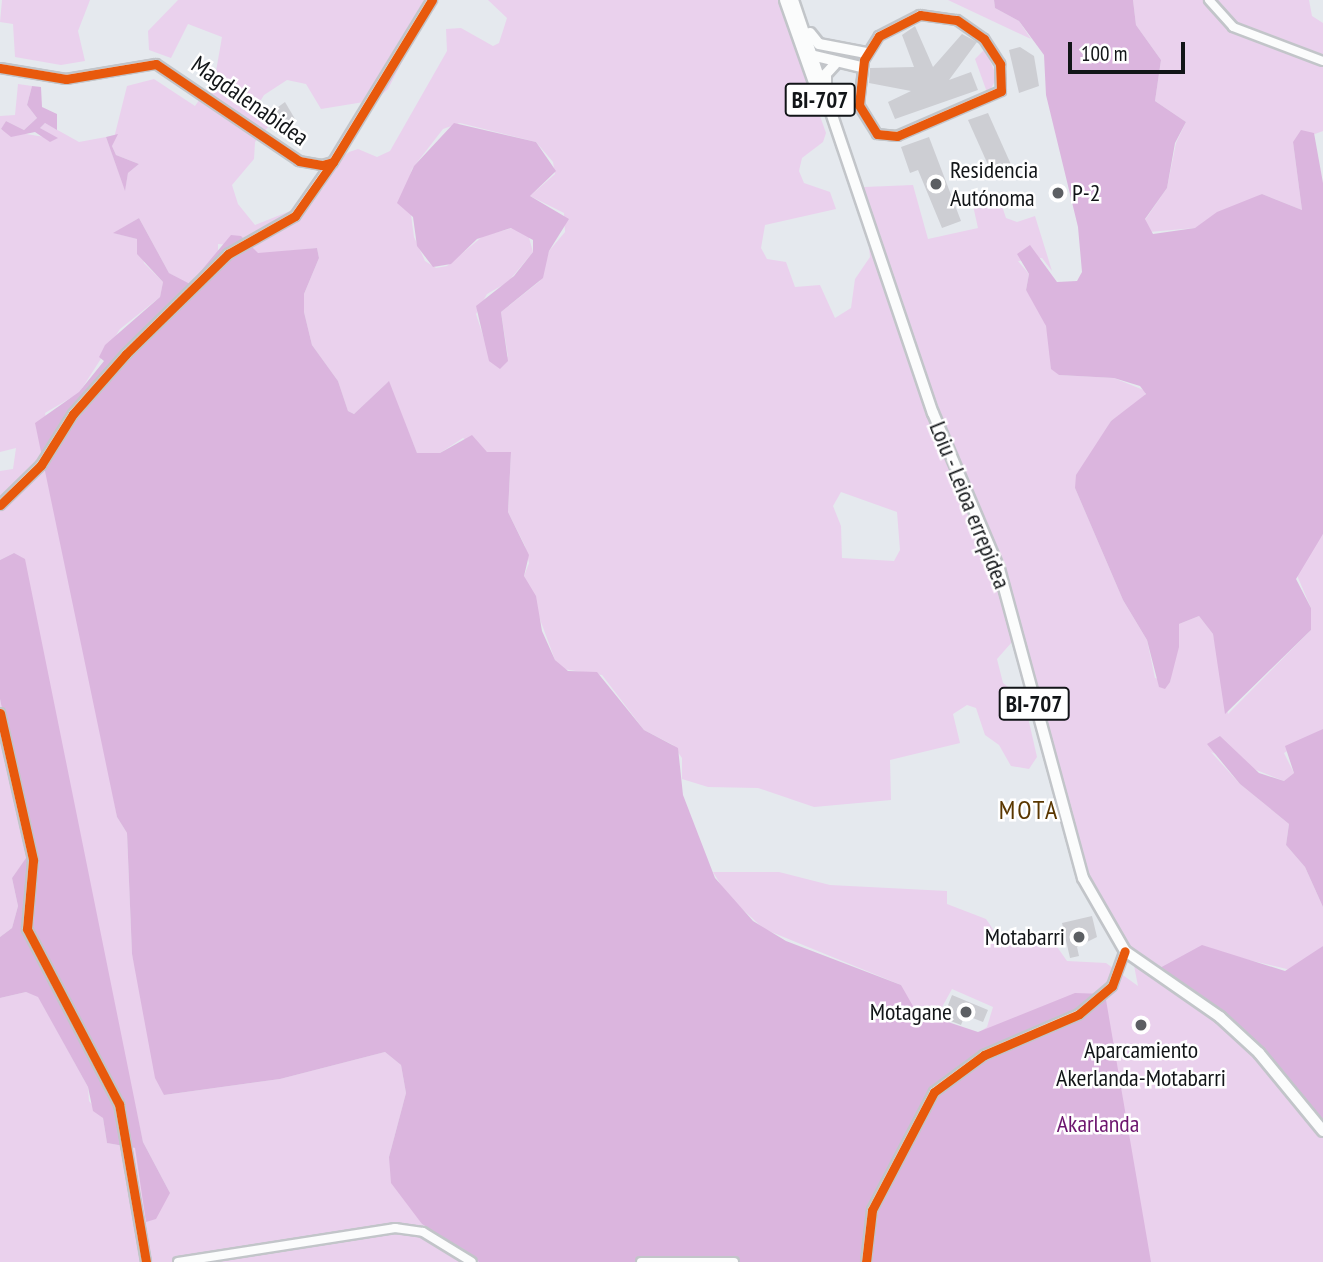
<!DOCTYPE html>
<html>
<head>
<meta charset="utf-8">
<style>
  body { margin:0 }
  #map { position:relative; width:1323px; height:1262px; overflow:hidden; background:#e5e9ee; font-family:"PT Sans Narrow",sans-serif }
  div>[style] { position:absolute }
  .green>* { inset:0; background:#ead1ed }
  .forest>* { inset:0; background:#dbb5de }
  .building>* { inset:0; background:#cdced3 }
  .roads { filter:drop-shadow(2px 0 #c2c5c9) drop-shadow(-2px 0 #c2c5c9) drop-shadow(0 2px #c2c5c9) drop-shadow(0 -2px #c2c5c9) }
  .minor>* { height:8px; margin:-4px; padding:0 4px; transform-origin:4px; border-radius:4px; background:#fbfcfc }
  .major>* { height:10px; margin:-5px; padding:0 5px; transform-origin:5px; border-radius:5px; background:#fbfcfc }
  .cycleway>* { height:9px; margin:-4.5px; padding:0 4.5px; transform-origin:4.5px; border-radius:4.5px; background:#e8590c }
  .dots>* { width:19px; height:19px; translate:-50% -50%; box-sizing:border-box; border:4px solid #fff; border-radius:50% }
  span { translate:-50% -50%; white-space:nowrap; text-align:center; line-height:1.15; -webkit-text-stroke:5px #fff; paint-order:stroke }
  .shield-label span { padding:2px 5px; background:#fff; border:2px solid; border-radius:5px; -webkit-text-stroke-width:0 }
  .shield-label { font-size:23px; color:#121518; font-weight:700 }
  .street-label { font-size:24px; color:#121518 }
  .poi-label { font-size:24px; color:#121518 }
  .left { translate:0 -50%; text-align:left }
  .right { translate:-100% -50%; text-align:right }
  .park-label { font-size:24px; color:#6c156e }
  .neighbourhood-label { font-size:26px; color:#5a3700; letter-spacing:2px }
  .scale { position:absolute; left:1068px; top:42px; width:117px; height:32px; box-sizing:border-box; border:4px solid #121518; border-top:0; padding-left:9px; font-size:21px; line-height:24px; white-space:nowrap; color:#121518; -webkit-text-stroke:5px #fff; paint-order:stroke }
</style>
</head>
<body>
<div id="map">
  <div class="green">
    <div style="clip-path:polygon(2px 0,90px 0,78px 31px,85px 61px,61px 65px,15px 57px,13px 24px,0 22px)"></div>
    <div style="clip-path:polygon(evenodd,178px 0,434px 0,388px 89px,376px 100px,321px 109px,306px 84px,287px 80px,264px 95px,255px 110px,269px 126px,255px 142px,254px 159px,232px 185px,238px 204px,255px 225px,310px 203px,324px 187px,333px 163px,349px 152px,358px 149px,377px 157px,390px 151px,447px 51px,446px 29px,461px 28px,493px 46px,499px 43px,507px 18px,488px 0,779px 0,826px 133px,823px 142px,802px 158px,799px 171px,804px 183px,830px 192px,836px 209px,765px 225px,761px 248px,767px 259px,786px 262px,795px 287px,820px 285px,835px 318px,851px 308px,855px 279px,870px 257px,864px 187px,913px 185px,928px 239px,978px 228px,972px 201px,981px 198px,999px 197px,1006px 218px,1017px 222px,1035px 216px,1052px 271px,1042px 258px,1018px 261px,1029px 274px,1026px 290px,1041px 308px,1059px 375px,1114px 378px,1146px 391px,1143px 401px,1111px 421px,1075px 488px,1123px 600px,1147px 640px,1155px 678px,1170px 682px,1179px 624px,1199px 616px,1213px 634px,1228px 714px,1311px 630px,1311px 608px,1296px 573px,1323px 534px,1323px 729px,1284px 753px,1294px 773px,1284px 781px,1211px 752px,1240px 784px,1289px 824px,1286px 845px,1305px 867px,1323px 907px,1323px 946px,1291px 970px,1236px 957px,1159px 969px,1253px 1053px,1323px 1129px,1323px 1262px,810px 1262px,835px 1129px,987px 1027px,993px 1007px,952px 989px,936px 1018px,918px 1020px,901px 985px,764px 929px,727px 895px,713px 872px,779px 872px,830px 885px,947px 891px,947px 904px,986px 919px,997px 935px,1048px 934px,1067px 961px,1106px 963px,1138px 986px,1131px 950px,1092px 883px,1024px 647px,1012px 642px,997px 659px,1003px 683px,1022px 698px,1027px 713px,1037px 757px,1029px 769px,1011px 766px,999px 745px,985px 735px,976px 708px,967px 705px,953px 714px,960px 743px,890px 760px,891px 800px,814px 807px,758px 788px,708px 787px,682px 779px,682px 758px,673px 745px,644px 730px,602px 675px,563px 669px,555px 660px,524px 576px,529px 563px,525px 546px,508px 512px,511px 452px,487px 452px,463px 438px,440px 453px,417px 453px,388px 382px,354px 414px,348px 411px,338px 381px,312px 345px,304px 312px,304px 294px,319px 258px,317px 248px,258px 254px,247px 246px,218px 244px,218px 254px,190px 285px,169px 273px,139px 218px,114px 233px,137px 239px,144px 263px,163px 282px,160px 297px,120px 329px,79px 393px,45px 413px,117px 817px,127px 833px,132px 954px,164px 1095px,280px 1079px,385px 1052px,401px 1065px,406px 1093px,389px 1157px,422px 1224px,479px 1262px,0 1262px,0 998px,26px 992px,38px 996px,88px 1087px,89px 1101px,103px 1118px,107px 1143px,135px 1148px,170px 1193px,143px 1142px,14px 553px,0 560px,0 471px,13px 469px,16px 448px,0 452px,0 116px,15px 115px,18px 84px,32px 86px,27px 105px,37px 118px,24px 130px,6px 121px,1px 130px,57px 139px,40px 128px,45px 123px,79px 142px,106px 137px,125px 190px,128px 173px,139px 164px,116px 155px,112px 146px,127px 86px,154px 79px,195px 106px,215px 77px,222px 37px,188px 24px,171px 58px,149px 50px,148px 31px,178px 0,460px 123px,536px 142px,553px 162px,555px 174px,530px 196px,564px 213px,565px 232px,549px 251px,540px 281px,501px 312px,508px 357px,486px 345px,476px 314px,487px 294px,508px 282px,533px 252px,528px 234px,516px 227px,483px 236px,447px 266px,436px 268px,425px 261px,414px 237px,407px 185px,412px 169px,443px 129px,460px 123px,178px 0,841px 492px,897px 512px,900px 550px,894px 561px,842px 558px,841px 526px,833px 506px,841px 492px)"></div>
    <div style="clip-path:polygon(948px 0,994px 0,995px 8px,1019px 21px,1031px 39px)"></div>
    <div style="clip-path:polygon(1133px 0,1309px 0,1312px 16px,1323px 23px,1323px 131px,1293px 142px,1302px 210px,1262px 194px,1195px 228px,1149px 232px,1145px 220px,1167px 188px,1176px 143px,1186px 122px,1155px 101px,1161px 60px,1136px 25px)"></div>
    <div style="clip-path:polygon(985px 49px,997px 77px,988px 95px,975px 59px)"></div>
    <div style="clip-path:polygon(0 699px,31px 852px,12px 878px,18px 906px,12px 928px,0 937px)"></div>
  </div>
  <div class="forest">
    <div style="clip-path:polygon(994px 0,1133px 0,1136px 25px,1161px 60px,1155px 101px,1186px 122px,1175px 143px,1167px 188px,1145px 219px,1153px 234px,1195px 228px,1217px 212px,1262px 194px,1302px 210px,1293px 142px,1301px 130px,1314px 133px,1323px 183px,1323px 534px,1296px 579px,1311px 608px,1311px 630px,1225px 714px,1213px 634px,1199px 616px,1179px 624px,1179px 647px,1170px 682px,1165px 689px,1159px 687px,1147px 640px,1123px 600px,1075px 488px,1076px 475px,1111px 421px,1146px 394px,1140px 386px,1114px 378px,1059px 375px,1051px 369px,1046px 326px,1026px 290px,1029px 274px,1017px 254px,1030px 245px,1057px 282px,1077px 281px,1082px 272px,1078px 227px,1046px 95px,1044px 55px,1019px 21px,995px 8px)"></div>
    <div style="clip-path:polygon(32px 86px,41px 87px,42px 107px,57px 114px,57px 130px,45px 123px,40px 128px,58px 138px,50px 142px,35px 132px,11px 137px,1px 129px,6px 121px,24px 130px,37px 118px,27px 105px)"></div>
    <div style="clip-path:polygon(454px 123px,536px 142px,556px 171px,530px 196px,569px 219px,549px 251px,543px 278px,501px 312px,508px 361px,500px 369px,489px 361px,476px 306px,514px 276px,533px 252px,533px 240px,511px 228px,477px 239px,451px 264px,433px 267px,417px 246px,413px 217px,397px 203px,414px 166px)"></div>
    <div style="clip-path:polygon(118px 134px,112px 146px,116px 155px,139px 164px,128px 173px,125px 191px,106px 137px)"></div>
    <div style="clip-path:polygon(139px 218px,169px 273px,190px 284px,231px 235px,241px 236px,258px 253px,317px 248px,319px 258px,304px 294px,304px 312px,312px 345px,338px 381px,348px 411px,354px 414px,389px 381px,417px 453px,440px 453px,472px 435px,487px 452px,511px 452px,508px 512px,529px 555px,524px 576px,536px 596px,542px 631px,555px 660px,568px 671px,597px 672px,644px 730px,678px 748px,683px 795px,715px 878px,753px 921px,786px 941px,901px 985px,922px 1022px,936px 1018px,978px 1032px,1075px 993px,1105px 994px,1151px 1262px,479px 1262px,422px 1224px,391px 1183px,389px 1157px,406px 1093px,401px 1065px,385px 1052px,280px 1079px,164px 1095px,155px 1078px,132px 954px,127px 833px,117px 817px,35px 423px,79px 392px,104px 361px,99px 357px,105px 345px,160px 297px,163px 282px,137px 254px,137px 239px,113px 233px)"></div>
    <div style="clip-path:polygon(14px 553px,25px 559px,143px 1142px,170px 1193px,156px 1219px,146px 1222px,135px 1148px,107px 1143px,103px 1118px,93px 1111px,88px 1087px,38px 997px,26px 992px,0 998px,0 937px,12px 928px,18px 906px,12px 878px,31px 851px,0 699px,0 560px)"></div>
    <div style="clip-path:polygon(1323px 729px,1323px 907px,1305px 867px,1286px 845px,1289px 824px,1240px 784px,1207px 744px,1220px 736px,1259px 773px,1284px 781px,1294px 773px,1285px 746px)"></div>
    <div style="clip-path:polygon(1202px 945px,1285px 971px,1323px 946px,1323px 1129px,1253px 1053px,1158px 969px)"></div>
  </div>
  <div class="building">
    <div style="clip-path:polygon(915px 26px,933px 67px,962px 34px,977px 42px,949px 80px,971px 72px,978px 90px,895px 119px,888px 102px,911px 91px,869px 83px,870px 68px,914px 67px,902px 35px)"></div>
    <div style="clip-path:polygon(1020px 47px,1034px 56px,1039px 86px,1019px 93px,1009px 50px)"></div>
    <div style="clip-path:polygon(285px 102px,295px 119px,284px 126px,274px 110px)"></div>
    <div style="clip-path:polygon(988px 113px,1013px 169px,993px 176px,968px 120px)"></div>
    <div style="clip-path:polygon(929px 137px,961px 221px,942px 228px,918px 170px,910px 173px,901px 147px)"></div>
    <div style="clip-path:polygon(1092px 916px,1097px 937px,1077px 947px,1079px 956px,1070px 958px,1062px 923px)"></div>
    <div style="clip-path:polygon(952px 995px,988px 1010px,983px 1022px,965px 1015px,961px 1025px,943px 1018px)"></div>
  </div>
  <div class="roads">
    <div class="minor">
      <div style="left:1209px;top:0;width:36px;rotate:48deg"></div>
      <div style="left:1233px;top:27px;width:96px;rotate:20.7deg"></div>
      <div style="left:920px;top:15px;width:37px;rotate:8deg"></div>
      <div style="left:957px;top:20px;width:33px;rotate:35deg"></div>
      <div style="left:984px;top:39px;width:30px;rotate:57deg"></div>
      <div style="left:1000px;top:64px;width:27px;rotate:88deg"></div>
      <div style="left:1001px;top:91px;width:113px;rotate:156.6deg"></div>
      <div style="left:897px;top:136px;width:20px;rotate:-174deg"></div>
      <div style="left:877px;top:134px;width:34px;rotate:-122deg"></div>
      <div style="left:859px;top:105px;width:45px;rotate:-83.7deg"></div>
      <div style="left:864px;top:60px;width:28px;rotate:-58deg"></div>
      <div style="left:879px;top:36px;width:46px;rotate:-27.1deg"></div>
      <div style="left:0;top:68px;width:67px;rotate:9.5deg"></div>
      <div style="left:66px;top:79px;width:91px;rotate:-9.5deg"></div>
      <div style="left:156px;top:64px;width:173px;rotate:34.1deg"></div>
      <div style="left:299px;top:161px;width:23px;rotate:10deg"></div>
      <div style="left:322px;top:165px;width:11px;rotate:-15deg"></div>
      <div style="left:333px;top:162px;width:190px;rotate:-58.6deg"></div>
      <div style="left:0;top:505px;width:57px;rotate:-44.3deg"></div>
      <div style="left:41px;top:465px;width:60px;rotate:-57.9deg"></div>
      <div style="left:73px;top:414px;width:80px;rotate:-48.5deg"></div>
      <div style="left:126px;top:354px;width:143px;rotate:-44.4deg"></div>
      <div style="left:228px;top:254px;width:77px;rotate:-29.6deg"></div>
      <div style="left:295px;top:216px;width:65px;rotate:-55.1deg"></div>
      <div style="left:0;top:713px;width:151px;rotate:77.3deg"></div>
      <div style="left:33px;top:860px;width:69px;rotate:95deg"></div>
      <div style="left:27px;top:929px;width:198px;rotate:62.3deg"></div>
      <div style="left:119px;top:1104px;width:160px;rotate:80.3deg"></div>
      <div style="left:178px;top:1262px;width:220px;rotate:-8.9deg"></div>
      <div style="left:395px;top:1228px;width:28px;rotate:8deg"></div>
      <div style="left:423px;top:1232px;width:57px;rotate:31.5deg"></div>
      <div style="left:641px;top:1262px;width:93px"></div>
      <div style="left:866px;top:1262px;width:52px;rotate:-83.4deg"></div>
      <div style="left:872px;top:1210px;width:133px;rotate:-62.3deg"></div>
      <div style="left:934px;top:1092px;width:62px;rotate:-36.5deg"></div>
      <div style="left:984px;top:1055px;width:103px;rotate:-23.3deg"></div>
      <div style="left:1079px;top:1014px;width:43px;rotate:-40.3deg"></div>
      <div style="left:1112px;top:986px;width:37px;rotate:-70deg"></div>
    </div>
    <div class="major">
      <div style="left:785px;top:0;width:96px;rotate:70.6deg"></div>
      <div style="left:793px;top:0;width:436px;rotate:71.3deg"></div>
      <div style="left:933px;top:413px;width:169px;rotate:67.1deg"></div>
      <div style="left:999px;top:569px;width:320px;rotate:74.8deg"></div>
      <div style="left:1083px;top:878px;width:84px;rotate:60.1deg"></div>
      <div style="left:1125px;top:951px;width:116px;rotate:34.8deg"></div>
      <div style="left:1220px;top:1017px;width:53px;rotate:42.7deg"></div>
      <div style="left:1259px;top:1053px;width:101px;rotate:50.6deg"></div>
      <div style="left:810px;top:33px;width:14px;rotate:51deg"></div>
      <div style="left:819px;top:44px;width:48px;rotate:10.8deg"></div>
      <div style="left:811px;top:55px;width:51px;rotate:13.5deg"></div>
      <div style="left:826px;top:86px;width:12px;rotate:-90deg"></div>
      <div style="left:826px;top:74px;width:13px;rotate:-48deg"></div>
    </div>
  </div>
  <div class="cycleway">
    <div style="left:920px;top:15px;width:37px;rotate:8deg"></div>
    <div style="left:957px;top:20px;width:33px;rotate:35deg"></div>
    <div style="left:984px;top:39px;width:30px;rotate:57deg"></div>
    <div style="left:1000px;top:64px;width:27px;rotate:88deg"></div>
    <div style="left:1001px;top:91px;width:113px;rotate:156.6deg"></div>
    <div style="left:897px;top:136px;width:20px;rotate:-174deg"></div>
    <div style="left:877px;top:134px;width:34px;rotate:-122deg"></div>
    <div style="left:859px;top:105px;width:45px;rotate:-83.7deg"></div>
    <div style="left:864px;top:60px;width:28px;rotate:-58deg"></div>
    <div style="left:879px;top:36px;width:46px;rotate:-27.1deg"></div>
    <div style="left:0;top:68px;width:67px;rotate:9.5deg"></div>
    <div style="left:66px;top:79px;width:91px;rotate:-9.5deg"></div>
    <div style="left:156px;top:64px;width:173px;rotate:34.1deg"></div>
    <div style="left:299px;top:161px;width:23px;rotate:10deg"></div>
    <div style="left:322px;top:165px;width:11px;rotate:-15deg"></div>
    <div style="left:333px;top:162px;width:190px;rotate:-58.6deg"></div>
    <div style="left:0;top:505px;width:57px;rotate:-44.3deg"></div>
    <div style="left:41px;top:465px;width:60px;rotate:-57.9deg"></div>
    <div style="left:73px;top:414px;width:80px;rotate:-48.5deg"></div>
    <div style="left:126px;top:354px;width:143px;rotate:-44.4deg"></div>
    <div style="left:228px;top:254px;width:77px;rotate:-29.6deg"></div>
    <div style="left:295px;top:216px;width:66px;rotate:-54.9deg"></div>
    <div style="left:0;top:713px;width:151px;rotate:77.3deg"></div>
    <div style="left:33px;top:860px;width:69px;rotate:95deg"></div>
    <div style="left:27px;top:929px;width:198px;rotate:62.3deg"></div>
    <div style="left:119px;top:1104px;width:160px;rotate:80.3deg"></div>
    <div style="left:866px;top:1262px;width:52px;rotate:-83.4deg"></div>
    <div style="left:872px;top:1210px;width:133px;rotate:-62.3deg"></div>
    <div style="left:934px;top:1092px;width:62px;rotate:-36.5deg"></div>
    <div style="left:984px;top:1055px;width:103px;rotate:-23.3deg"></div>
    <div style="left:1079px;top:1014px;width:43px;rotate:-40.3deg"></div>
    <div style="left:1112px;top:986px;width:37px;rotate:-70deg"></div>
  </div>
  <div class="dots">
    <div style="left:936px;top:184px;background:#5c5f63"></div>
    <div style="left:1058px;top:193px;background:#5c5f63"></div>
    <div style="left:1079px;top:937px;background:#5c5f63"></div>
    <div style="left:966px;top:1012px;background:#5c5f63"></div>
    <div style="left:1141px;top:1025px;background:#5c5f63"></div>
  </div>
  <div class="shield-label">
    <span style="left:820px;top:100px">BI-707</span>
    <span style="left:1034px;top:704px">BI-707</span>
  </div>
  <div class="street-label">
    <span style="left:250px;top:101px;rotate:35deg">Magdalenabidea</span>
    <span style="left:970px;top:505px;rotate:68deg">Loiu - Leioa errepidea</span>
  </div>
  <div class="poi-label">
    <span class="left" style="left:950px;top:184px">Residencia<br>Autónoma</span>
    <span class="left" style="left:1072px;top:193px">P-2</span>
    <span class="right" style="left:1065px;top:937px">Motabarri</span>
    <span class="right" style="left:952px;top:1012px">Motagane</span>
    <span style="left:1141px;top:1064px">Aparcamiento<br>Akerlanda-Motabarri</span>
  </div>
  <div class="park-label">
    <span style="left:1098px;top:1124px">Akarlanda</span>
  </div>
  <div class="neighbourhood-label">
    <span style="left:1029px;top:810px">MOTA</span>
  </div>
  <div class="scale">100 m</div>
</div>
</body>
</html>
